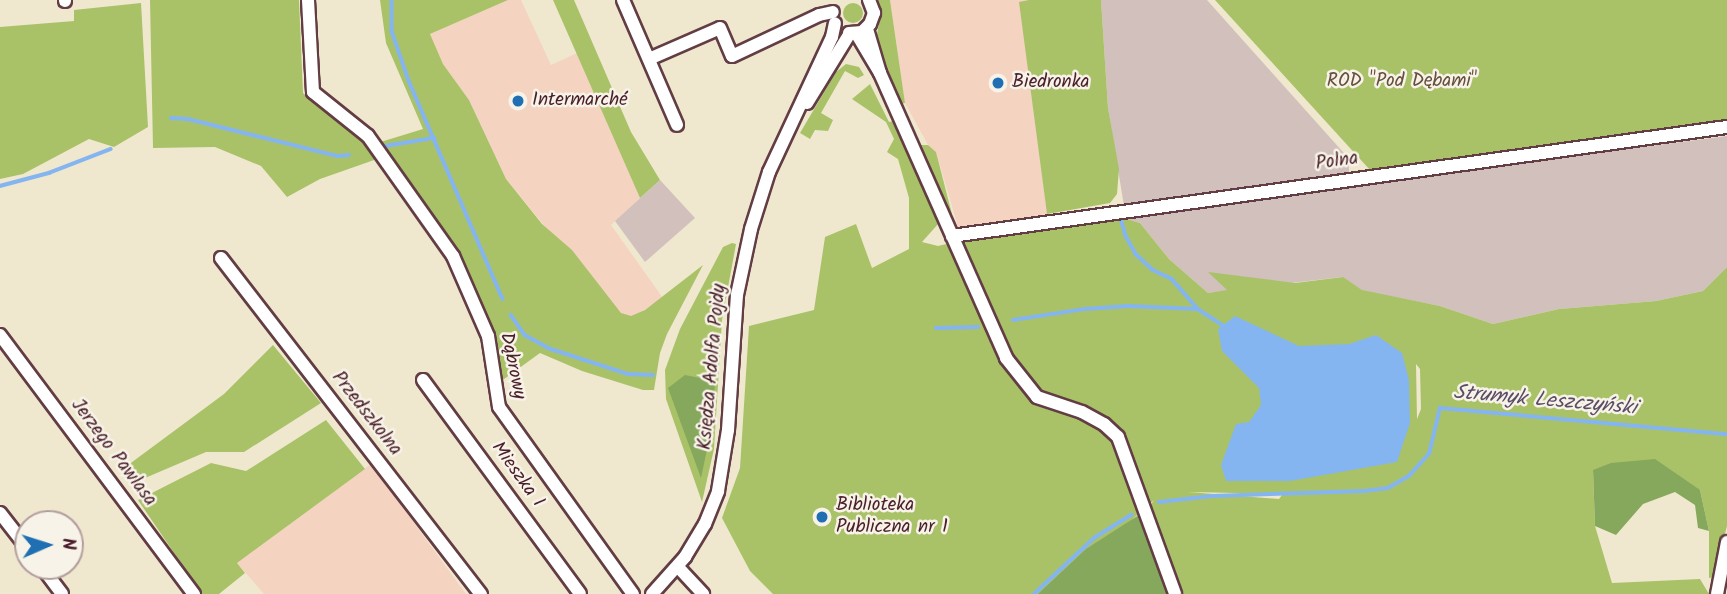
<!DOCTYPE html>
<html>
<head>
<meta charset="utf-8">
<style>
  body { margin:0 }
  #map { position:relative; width:1727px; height:594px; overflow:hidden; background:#efe8cf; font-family:Kalam,sans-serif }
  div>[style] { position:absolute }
  .built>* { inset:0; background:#f5d3c1 }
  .industrial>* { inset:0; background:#d1c0bc }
  .green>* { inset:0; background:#a9c268 }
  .round { border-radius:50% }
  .forest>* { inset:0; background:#86a85c }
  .water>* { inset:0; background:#84b5f0 }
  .stream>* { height:3.5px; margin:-1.75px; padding:0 1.75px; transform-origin:1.75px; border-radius:1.75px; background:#84b5f0 }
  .roads { filter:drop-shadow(2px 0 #633d44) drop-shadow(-2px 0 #633d44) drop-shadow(0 2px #633d44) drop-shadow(0 -2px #633d44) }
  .minor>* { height:12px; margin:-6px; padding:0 6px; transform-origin:6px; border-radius:6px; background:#fff }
  .dots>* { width:19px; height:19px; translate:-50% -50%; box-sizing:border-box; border:4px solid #f7f3e8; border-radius:50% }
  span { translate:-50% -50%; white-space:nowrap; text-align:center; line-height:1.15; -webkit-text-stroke:5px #f7f3e8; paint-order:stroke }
  .park-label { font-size:19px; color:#66503d }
  .poi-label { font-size:19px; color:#4a1f2b }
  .left { translate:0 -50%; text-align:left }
  .street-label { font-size:19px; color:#4a1f2b }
  .water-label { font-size:21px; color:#5b4c66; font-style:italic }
  .north { position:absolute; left:14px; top:510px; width:70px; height:70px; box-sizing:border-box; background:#f7f3e8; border:2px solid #b29e9c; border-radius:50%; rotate:87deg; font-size:19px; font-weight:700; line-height:28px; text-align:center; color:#4a1f2b }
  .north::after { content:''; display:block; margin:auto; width:24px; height:32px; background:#1f6fb2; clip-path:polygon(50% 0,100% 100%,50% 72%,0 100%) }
</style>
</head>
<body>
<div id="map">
  <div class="built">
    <div style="clip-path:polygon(508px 0,521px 0,551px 65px,577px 53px,640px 198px,611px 225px,663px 298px,624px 323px,506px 179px,469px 100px,443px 64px,430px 34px)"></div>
    <div style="clip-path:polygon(890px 0,1030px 0,1020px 3px,1047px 214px,959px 230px,936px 152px,928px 145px,905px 103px)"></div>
    <div style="clip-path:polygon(371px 464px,466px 594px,264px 594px,237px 563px)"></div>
  </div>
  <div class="industrial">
    <div style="clip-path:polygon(1101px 0,1207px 0,1343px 152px,1349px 162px,1349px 173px,1124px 206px,1108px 108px)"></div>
    <div style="clip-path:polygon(1727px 136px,1727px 267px,1703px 291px,1656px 301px,1559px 309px,1493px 324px,1440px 306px,1363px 291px,1342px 277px,1208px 293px,1169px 259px,1140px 223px,1114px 215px)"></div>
    <div style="clip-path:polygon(660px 180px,695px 218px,645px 262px,615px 221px)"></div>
  </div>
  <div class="green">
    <div style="clip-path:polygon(150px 0,299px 0,303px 93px,364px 140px,377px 159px,320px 179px,287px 197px,261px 166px,215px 147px,153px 148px)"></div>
    <div style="clip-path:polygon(380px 0,508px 0,430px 34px,443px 64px,469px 100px,506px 179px,542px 224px,572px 250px,621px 313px,631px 316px,645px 310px,703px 265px,667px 334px,660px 353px,654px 390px,643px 390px,582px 371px,540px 353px,496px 385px,468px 279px,374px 144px,423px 129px,386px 43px)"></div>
    <div style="clip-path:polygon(553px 0,574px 0,631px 132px,660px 180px,640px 198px)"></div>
    <div style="clip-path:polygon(878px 0,890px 0,905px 103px,901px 104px,876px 40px,880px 17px)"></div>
    <div style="clip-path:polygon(1029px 0,1101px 0,1108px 108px,1119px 169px,1117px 194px,1110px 203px,1047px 214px,1019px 2px)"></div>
    <div style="clip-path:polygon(1215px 0,1727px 0,1727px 120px,1370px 170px)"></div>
    <div style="clip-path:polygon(141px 3px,148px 127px,114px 147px,89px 139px,23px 174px,0 179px,0 27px,74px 21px,74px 10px)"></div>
    <div class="round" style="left:843px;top:3px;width:20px;height:20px"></div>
    <div style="clip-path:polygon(846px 64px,859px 67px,864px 75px,858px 78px,845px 71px,821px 113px,833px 120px,828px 131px,815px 130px,810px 139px,800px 133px,836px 72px)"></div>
    <div style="clip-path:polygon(evenodd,870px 84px,889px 122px,893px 121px,939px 223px,922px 242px,938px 246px,997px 232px,1114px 215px,1140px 223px,1169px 259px,1208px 293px,1227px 290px,1208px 272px,1295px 283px,1343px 277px,1362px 290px,1440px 306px,1493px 324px,1559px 309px,1656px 301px,1703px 291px,1727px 267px,1727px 526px,1714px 577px,1709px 578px,1709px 531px,1700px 490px,1593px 471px,1595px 526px,1612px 583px,1700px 579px,1709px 594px,1181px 594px,1149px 507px,1154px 500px,1049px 594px,773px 594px,750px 571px,722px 518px,740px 468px,749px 326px,814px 310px,825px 237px,856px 224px,872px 268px,909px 249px,909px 198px,898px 159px,887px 152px,894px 139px,886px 122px,852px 99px,870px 84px,1416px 364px,1420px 369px,1421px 409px,1417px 419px,1416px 364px,870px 84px,1188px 492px,1281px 494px,1282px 495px,1279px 499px,1188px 492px)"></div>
    <div style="clip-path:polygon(921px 145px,928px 145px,936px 152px,953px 218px,949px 217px,918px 147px)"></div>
    <div style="clip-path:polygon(732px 243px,736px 244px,722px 320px,714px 449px,702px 502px,666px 399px,665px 370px,680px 329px,723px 247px)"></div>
    <div style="clip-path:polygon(273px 345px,321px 403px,244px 452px,206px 452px,145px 478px,120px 471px,224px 394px)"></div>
    <div style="clip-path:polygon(326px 420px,365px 469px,237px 563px,245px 573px,219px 594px,202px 594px,138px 500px,211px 463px,246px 471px)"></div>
  </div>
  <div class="forest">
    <div style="clip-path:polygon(685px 375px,715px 381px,713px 421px,701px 478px,668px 388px)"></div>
    <div style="clip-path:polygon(1655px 459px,1700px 490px,1709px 531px,1698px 528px,1695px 505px,1675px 492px,1643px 504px,1616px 535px,1595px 526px,1593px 470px,1611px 463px)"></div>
    <div style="clip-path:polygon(1142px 513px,1175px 594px,1038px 594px,1086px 549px)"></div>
  </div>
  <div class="water">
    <div style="clip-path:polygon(1235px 316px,1299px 346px,1349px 344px,1376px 335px,1402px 353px,1409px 380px,1410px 423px,1397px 462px,1290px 481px,1226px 481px,1221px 465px,1236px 424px,1249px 422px,1261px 405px,1259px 388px,1222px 351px,1218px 329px)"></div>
  </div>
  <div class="stream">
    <div style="left:392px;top:0;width:31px;rotate:90deg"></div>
    <div style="left:392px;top:31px;width:53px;rotate:71.2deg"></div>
    <div style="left:409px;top:81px;width:237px;rotate:66.7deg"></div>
    <div style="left:171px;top:118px;width:17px;rotate:3deg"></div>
    <div style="left:188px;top:119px;width:154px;rotate:13.9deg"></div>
    <div style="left:338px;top:156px;width:11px;rotate:-5deg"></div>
    <div style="left:385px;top:146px;width:50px;rotate:-9.3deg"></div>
    <div style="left:0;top:186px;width:51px;rotate:-14.9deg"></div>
    <div style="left:49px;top:173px;width:66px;rotate:-21.2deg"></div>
    <div style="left:1120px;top:215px;width:22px;rotate:74deg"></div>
    <div style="left:1126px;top:236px;width:21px;rotate:61deg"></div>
    <div style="left:1136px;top:254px;width:23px;rotate:43deg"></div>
    <div style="left:1153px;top:270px;width:21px;rotate:25deg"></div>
    <div style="left:1172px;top:279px;width:40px;rotate:49deg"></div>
    <div style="left:1198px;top:309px;width:30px;rotate:33deg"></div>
    <div style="left:511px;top:315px;width:24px;rotate:55deg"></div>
    <div style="left:525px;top:335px;width:26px;rotate:29deg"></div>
    <div style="left:548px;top:348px;width:84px;rotate:18deg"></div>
    <div style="left:628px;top:374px;width:25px;rotate:2deg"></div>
    <div style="left:1013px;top:320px;width:73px;rotate:-8.7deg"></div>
    <div style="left:1085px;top:309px;width:43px;rotate:-4deg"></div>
    <div style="left:1128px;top:306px;width:70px;rotate:2.5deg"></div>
    <div style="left:936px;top:328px;width:42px;rotate:-1.4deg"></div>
    <div style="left:1159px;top:502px;width:53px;rotate:-6.5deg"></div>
    <div style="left:1212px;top:496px;width:152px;rotate:-1.9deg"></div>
    <div style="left:1364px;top:491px;width:24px;rotate:-7deg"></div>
    <div style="left:1388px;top:488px;width:24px;rotate:-30deg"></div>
    <div style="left:1409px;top:476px;width:30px;rotate:-48deg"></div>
    <div style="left:1429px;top:454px;width:47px;rotate:-76.6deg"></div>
    <div style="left:1440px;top:408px;width:288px;rotate:5.2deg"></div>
    <div style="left:1034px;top:594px;width:82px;rotate:-43deg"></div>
    <div style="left:1094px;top:538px;width:44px;rotate:-31.9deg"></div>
  </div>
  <div class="roads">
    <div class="minor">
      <div style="left:65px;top:0;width:1px;rotate:90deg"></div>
      <div style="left:308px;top:0;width:92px;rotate:86.9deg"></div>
      <div style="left:313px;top:92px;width:70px;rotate:38.7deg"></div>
      <div style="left:368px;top:136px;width:147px;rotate:54.7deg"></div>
      <div style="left:453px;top:256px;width:87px;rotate:66.4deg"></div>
      <div style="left:488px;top:336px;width:72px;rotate:81.2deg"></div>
      <div style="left:499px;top:407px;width:230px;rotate:54.4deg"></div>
      <div style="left:623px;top:0;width:136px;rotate:66.6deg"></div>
      <div style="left:867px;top:29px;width:46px;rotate:73.5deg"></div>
      <div style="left:849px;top:33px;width:13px;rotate:-4deg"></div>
      <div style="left:862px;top:32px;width:11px;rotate:-45deg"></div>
      <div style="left:870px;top:24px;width:12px;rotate:-70deg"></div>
      <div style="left:874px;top:13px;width:14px;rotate:-111deg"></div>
      <div style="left:856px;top:33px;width:47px;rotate:59deg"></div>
      <div style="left:880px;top:73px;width:312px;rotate:66.1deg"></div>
      <div style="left:1006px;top:358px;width:50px;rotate:51.5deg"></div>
      <div style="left:1037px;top:397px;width:47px;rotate:18.4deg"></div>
      <div style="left:1082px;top:412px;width:25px;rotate:29deg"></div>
      <div style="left:1104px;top:424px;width:19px;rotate:43deg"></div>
      <div style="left:1118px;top:437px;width:167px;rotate:70deg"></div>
      <div style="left:649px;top:59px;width:77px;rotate:-23.6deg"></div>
      <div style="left:720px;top:28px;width:30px;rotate:67deg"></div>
      <div style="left:732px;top:56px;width:96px;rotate:-25.2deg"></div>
      <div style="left:819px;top:15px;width:14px;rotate:-12deg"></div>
      <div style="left:807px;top:103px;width:82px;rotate:-58.4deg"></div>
      <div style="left:952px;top:236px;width:783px;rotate:-8.01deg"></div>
      <div style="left:221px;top:258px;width:425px;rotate:52.3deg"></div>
      <div style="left:0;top:335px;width:324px;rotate:53.2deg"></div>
      <div style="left:423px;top:380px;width:265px;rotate:53.7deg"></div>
      <div style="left:0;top:513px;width:46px;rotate:52.1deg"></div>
      <div style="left:41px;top:566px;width:35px;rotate:53deg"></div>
      <div style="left:678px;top:567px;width:37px;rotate:47deg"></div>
      <div style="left:652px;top:594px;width:50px;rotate:-48.3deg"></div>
      <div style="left:685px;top:557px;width:39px;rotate:-59deg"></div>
      <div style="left:705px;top:524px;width:35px;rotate:-68deg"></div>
      <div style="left:718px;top:491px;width:62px;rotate:-80.7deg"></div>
      <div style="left:728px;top:430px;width:135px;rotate:-86.2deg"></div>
      <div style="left:737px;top:295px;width:67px;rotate:-78deg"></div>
      <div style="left:751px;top:229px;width:60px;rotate:-72.5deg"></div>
      <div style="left:769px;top:172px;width:149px;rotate:-65deg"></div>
      <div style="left:832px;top:37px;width:14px;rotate:-78deg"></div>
      <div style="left:1717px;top:594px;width:53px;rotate:-79.1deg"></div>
    </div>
  </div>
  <div class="dots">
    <div style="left:998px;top:83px;background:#1f6fb2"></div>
    <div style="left:518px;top:101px;background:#1f6fb2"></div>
    <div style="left:822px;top:517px;background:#1f6fb2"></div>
  </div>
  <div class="park-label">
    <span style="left:1402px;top:82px">ROD "Pod Dębami"</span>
  </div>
  <div class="poi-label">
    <span class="left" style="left:1012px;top:83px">Biedronka</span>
    <span class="left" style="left:532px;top:101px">Intermarché</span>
    <span class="left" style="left:836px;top:517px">Biblioteka<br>Publiczna nr 1</span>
  </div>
  <div class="street-label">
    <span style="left:1337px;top:162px;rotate:-8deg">Polna</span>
    <span style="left:512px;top:366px;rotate:78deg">Dąbrowy</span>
    <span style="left:713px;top:367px;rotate:-85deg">Księdza Adolfa Pojdy</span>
    <span style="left:366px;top:414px;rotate:52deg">Przedszkolna</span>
    <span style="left:113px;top:453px;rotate:53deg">Jerzego Pawlasa</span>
    <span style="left:517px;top:475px;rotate:54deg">Mieszka I</span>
  </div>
  <div class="water-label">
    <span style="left:1545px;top:401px;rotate:5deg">Strumyk Leszczyński</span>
  </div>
  <div class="north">N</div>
</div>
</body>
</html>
